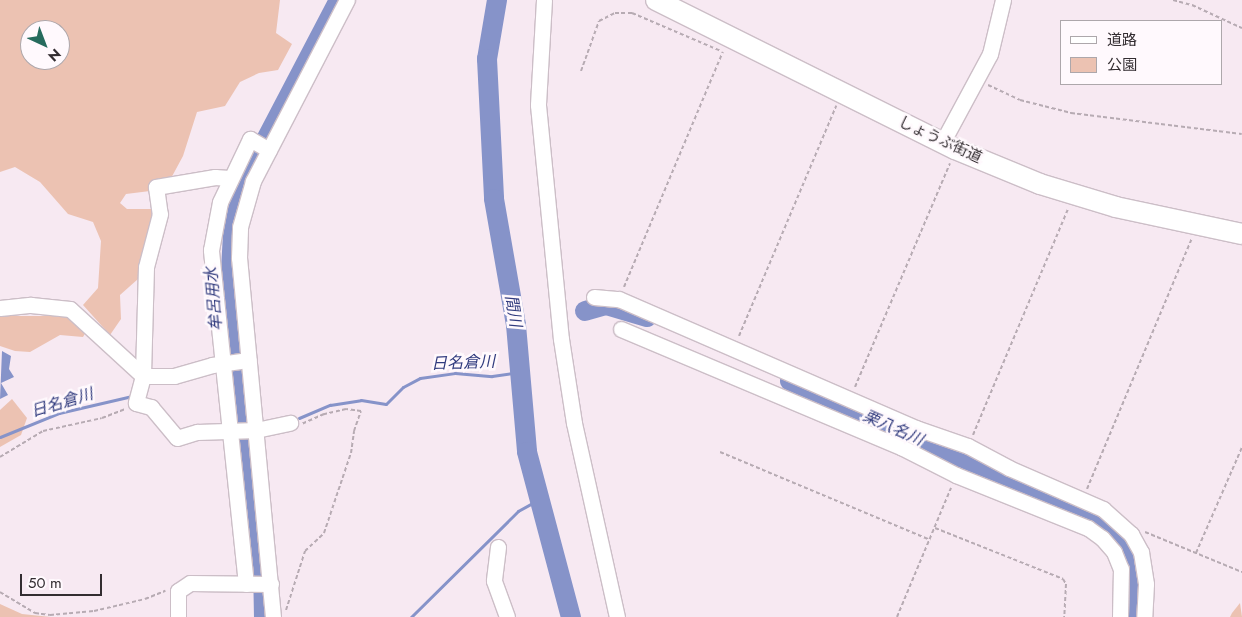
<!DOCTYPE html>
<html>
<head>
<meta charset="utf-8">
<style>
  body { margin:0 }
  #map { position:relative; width:1242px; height:617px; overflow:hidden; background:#f7e9f2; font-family:Jost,"Noto Sans JP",sans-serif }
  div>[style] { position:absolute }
  .green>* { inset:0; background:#ecc2b2 }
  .water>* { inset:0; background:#8693c9 }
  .stream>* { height:3px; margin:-1.5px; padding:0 1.5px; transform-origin:1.5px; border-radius:1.5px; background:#8693c9 }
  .canal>* { height:11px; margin:-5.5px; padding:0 5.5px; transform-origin:5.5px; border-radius:5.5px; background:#8693c9 }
  .river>* { height:20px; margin:-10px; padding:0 10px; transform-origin:10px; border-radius:10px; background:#8693c9 }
  .path>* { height:2px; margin-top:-1px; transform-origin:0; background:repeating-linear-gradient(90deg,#b7abb3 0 4px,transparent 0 6.5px) }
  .roads { filter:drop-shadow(1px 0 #ccbec7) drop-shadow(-1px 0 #ccbec7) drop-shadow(0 1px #ccbec7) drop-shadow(0 -1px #ccbec7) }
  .minor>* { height:15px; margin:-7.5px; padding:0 7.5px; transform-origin:7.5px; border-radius:7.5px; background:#fff }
  .major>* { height:20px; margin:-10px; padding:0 10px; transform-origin:10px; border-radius:10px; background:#fff }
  span { translate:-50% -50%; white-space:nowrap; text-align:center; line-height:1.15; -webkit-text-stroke:5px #fff9fd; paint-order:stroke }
  .street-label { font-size:15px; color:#332d31 }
  .water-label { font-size:16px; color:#313b7e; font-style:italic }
  .legend { position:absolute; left:1060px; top:20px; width:162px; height:65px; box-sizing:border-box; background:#fff9fd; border:1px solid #ada7ab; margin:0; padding:6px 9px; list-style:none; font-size:15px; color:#332d31 }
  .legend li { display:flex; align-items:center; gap:10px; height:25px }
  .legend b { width:25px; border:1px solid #ada7ab }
  .north { position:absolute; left:20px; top:20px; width:50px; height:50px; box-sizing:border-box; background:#fff9fd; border:1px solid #ada7ab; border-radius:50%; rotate:137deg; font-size:14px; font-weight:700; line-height:20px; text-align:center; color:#332d31 }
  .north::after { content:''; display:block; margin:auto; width:18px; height:22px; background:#266b5d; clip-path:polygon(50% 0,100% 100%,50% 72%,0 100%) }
  .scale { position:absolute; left:20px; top:574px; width:82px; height:22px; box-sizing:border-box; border:2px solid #332d31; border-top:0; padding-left:6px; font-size:15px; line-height:18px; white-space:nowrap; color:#332d31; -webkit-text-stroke:4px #fff9fd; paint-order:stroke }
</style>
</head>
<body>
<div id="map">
  <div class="green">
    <div style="clip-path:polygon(evenodd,0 0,280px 0,276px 33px,292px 44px,278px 70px,259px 73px,240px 82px,225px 106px,197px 112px,183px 156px,169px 182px,150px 191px,126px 194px,120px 203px,127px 209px,151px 209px,156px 217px,138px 279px,120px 295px,121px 319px,110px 335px,83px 305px,98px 288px,101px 241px,93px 222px,68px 214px,40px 182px,15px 167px,0 172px,0 0,30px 30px,60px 30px,60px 60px,30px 60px,30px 30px)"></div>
    <div style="clip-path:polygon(0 316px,66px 316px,87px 330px,83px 337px,60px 335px,30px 352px,15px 351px,0 346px)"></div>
    <div style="clip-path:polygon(12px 399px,27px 418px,21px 435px,0 447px,0 410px)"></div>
    <div style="clip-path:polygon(1240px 603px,1242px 617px,1230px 617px,1232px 613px)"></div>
    <div style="clip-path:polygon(0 604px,22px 614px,51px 617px,0 617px)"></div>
  </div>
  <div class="water">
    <div style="clip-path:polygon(2px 351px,11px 356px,9px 369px,14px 377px,1px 383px,8px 395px,0 399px)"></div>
  </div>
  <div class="stream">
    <div style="left:299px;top:418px;width:34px;rotate:-23deg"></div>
    <div style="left:330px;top:405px;width:31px;rotate:-9deg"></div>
    <div style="left:361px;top:400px;width:25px;rotate:9deg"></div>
    <div style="left:386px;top:404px;width:24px;rotate:-45deg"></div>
    <div style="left:403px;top:387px;width:19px;rotate:-28deg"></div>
    <div style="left:420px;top:378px;width:35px;rotate:-8deg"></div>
    <div style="left:455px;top:373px;width:37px;rotate:5deg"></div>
    <div style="left:492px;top:376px;width:28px;rotate:-8deg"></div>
    <div style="left:0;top:437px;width:64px;rotate:-22.1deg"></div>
    <div style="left:59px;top:413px;width:75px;rotate:-13.1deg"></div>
    <div style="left:411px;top:617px;width:151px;rotate:-44.7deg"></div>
    <div style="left:518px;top:511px;width:23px;rotate:-29deg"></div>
  </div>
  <div class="canal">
    <div style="left:259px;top:617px;width:50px;rotate:-91.1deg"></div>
    <div style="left:258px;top:567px;width:300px;rotate:-96.1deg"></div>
    <div style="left:226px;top:269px;width:53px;rotate:-86.8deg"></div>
    <div style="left:229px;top:216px;width:59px;rotate:-70deg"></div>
    <div style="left:249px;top:161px;width:182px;rotate:-62.4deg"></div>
  </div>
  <div class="river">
    <div style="left:497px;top:0;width:60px;rotate:99.6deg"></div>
    <div style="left:487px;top:59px;width:140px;rotate:87.1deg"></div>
    <div style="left:494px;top:199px;width:128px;rotate:80.1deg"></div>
    <div style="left:516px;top:325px;width:127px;rotate:85deg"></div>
    <div style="left:527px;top:452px;width:171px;rotate:75.1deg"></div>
    <div style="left:585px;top:311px;width:22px;rotate:-16deg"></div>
    <div style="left:606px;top:305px;width:43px;rotate:16.3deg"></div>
    <div style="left:790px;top:381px;width:342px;rotate:24.3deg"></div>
    <div style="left:1102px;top:522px;width:22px;rotate:43deg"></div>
    <div style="left:1118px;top:537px;width:23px;rotate:59deg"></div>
    <div style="left:1130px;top:557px;width:24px;rotate:75deg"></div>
    <div style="left:1136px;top:580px;width:37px;rotate:93deg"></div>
  </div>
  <div class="path">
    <div style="left:1173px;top:0;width:20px;rotate:15deg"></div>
    <div style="left:1192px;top:5px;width:55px;rotate:24.7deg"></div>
    <div style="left:581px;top:71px;width:53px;rotate:-70.2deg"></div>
    <div style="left:599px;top:21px;width:18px;rotate:-27deg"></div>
    <div style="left:615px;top:13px;width:17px"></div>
    <div style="left:632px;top:13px;width:97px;rotate:23.1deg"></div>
    <div style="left:988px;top:85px;width:35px;rotate:25deg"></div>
    <div style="left:1020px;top:100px;width:53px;rotate:14.3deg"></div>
    <div style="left:1071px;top:113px;width:172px;rotate:7deg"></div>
    <div style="left:624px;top:287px;width:255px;rotate:-67.2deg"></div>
    <div style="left:739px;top:336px;width:250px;rotate:-67.1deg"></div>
    <div style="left:855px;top:387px;width:243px;rotate:-67deg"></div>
    <div style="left:973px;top:435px;width:245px;rotate:-67.2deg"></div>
    <div style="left:720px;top:452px;width:228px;rotate:22.7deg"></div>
    <div style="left:0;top:457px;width:50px;rotate:-31.2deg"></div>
    <div style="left:43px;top:431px;width:60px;rotate:-12.4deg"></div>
    <div style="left:102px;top:418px;width:25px;rotate:-21deg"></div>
    <div style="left:1087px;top:489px;width:272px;rotate:-67.3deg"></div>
    <div style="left:935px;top:528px;width:138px;rotate:21.7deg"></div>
    <div style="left:1063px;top:579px;width:6px;rotate:59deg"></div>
    <div style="left:1066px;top:584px;width:33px;rotate:93deg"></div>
    <div style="left:1145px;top:532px;width:105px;rotate:22.4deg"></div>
    <div style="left:1196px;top:553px;width:116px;rotate:-66.5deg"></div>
    <div style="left:0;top:592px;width:41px;rotate:31deg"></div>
    <div style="left:35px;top:613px;width:15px;rotate:8deg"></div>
    <div style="left:50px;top:615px;width:44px;rotate:-5.2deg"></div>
    <div style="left:94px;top:611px;width:52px;rotate:-13.2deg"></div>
    <div style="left:145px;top:599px;width:22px;rotate:-22deg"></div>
    <div style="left:286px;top:610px;width:62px;rotate:-72.1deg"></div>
    <div style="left:305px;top:551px;width:26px;rotate:-43deg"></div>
    <div style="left:324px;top:533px;width:84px;rotate:-71.4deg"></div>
    <div style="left:351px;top:453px;width:22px;rotate:-82deg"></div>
    <div style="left:354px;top:431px;width:21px;rotate:-71deg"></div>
    <div style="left:361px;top:411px;width:15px;rotate:-172deg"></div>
    <div style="left:346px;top:409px;width:23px;rotate:167deg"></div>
    <div style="left:324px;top:414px;width:24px;rotate:156deg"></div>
    <div style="left:897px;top:617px;width:140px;rotate:-67.3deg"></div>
  </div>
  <div class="roads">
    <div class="minor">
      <div style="left:544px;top:0;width:105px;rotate:93.3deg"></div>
      <div style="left:538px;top:105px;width:235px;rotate:84.4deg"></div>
      <div style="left:561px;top:339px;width:85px;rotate:81.2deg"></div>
      <div style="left:574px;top:423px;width:199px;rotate:77.5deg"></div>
      <div style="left:942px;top:143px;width:101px;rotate:-61.7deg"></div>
      <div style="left:990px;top:54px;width:56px;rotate:-76.5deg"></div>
      <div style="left:229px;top:178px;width:14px;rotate:-176deg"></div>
      <div style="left:215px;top:177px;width:60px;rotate:170.4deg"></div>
      <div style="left:156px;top:187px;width:27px;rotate:82deg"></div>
      <div style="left:160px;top:214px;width:55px;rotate:104.8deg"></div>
      <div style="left:146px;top:267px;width:109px;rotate:91.6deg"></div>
      <div style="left:143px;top:376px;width:28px;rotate:105deg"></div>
      <div style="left:136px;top:403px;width:16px;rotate:15deg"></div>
      <div style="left:151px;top:407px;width:40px;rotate:50deg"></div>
      <div style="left:177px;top:438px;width:21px;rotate:-17deg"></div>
      <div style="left:197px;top:432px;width:59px;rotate:-1.9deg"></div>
      <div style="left:256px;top:430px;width:35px;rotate:-12deg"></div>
      <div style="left:594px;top:297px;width:25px;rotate:5deg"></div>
      <div style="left:619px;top:299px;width:324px;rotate:23.5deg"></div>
      <div style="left:916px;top:428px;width:55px;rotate:19.1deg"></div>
      <div style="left:968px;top:446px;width:47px;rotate:28.2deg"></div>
      <div style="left:1009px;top:468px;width:103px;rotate:23.6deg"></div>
      <div style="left:1103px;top:509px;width:38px;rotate:42deg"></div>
      <div style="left:1131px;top:534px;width:21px;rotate:61deg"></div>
      <div style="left:1141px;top:552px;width:32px;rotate:81deg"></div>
      <div style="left:1146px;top:584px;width:33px;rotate:93deg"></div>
      <div style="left:0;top:308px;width:31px;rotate:-6deg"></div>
      <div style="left:31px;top:305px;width:39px;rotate:6deg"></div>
      <div style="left:70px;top:309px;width:99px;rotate:42.5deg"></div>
      <div style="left:143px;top:376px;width:31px"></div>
      <div style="left:174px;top:376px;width:40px;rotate:-16deg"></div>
      <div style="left:212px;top:365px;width:37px;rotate:-8deg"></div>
      <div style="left:621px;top:329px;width:304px;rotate:22.9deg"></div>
      <div style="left:901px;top:447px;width:62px;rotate:27deg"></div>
      <div style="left:956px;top:475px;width:142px;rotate:21.9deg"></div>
      <div style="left:1088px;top:528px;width:17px;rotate:36deg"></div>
      <div style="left:1102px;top:538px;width:18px;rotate:49deg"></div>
      <div style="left:1114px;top:552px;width:18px;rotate:68deg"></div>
      <div style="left:1121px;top:569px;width:48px;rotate:91.2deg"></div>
      <div style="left:498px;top:547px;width:34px;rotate:97deg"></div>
      <div style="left:494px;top:581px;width:38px;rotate:70deg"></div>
      <div style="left:246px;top:584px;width:336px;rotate:-96deg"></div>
      <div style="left:211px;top:250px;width:49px;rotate:-79.4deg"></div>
      <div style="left:220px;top:202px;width:70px;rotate:-64.5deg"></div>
      <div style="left:250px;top:139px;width:22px;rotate:30deg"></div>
      <div style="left:178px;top:617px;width:26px;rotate:-90deg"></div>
      <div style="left:178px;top:591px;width:14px;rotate:-34deg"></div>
      <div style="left:190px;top:583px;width:81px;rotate:0.7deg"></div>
      <div style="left:273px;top:617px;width:361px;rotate:-95.4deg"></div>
      <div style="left:239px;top:258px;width:31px;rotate:-88deg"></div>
      <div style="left:240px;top:227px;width:48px;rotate:-74.2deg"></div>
      <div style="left:253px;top:181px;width:204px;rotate:-62.6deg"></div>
    </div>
    <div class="major">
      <div style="left:656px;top:0;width:334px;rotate:26.5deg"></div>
      <div style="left:955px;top:149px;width:92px;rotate:22.4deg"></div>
      <div style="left:1040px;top:184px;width:79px;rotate:16.8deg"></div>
      <div style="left:1116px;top:207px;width:129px;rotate:12.1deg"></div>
    </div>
  </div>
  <div class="street-label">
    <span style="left:940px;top:140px;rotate:25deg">しょうぶ街道</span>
  </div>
  <div class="water-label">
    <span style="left:214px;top:299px;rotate:-95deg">牟呂用水</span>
    <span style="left:513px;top:311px;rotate:81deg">間川</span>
    <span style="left:463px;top:363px;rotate:-2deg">日名倉川</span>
    <span style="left:62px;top:403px;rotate:-17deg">日名倉川</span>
    <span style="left:893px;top:428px;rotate:24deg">栗八名川</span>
  </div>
  <ul class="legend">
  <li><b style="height:6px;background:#fff"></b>道路</li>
  <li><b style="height:14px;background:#ecc2b2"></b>公園</li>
  </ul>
  <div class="north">N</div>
  <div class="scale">50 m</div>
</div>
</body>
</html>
